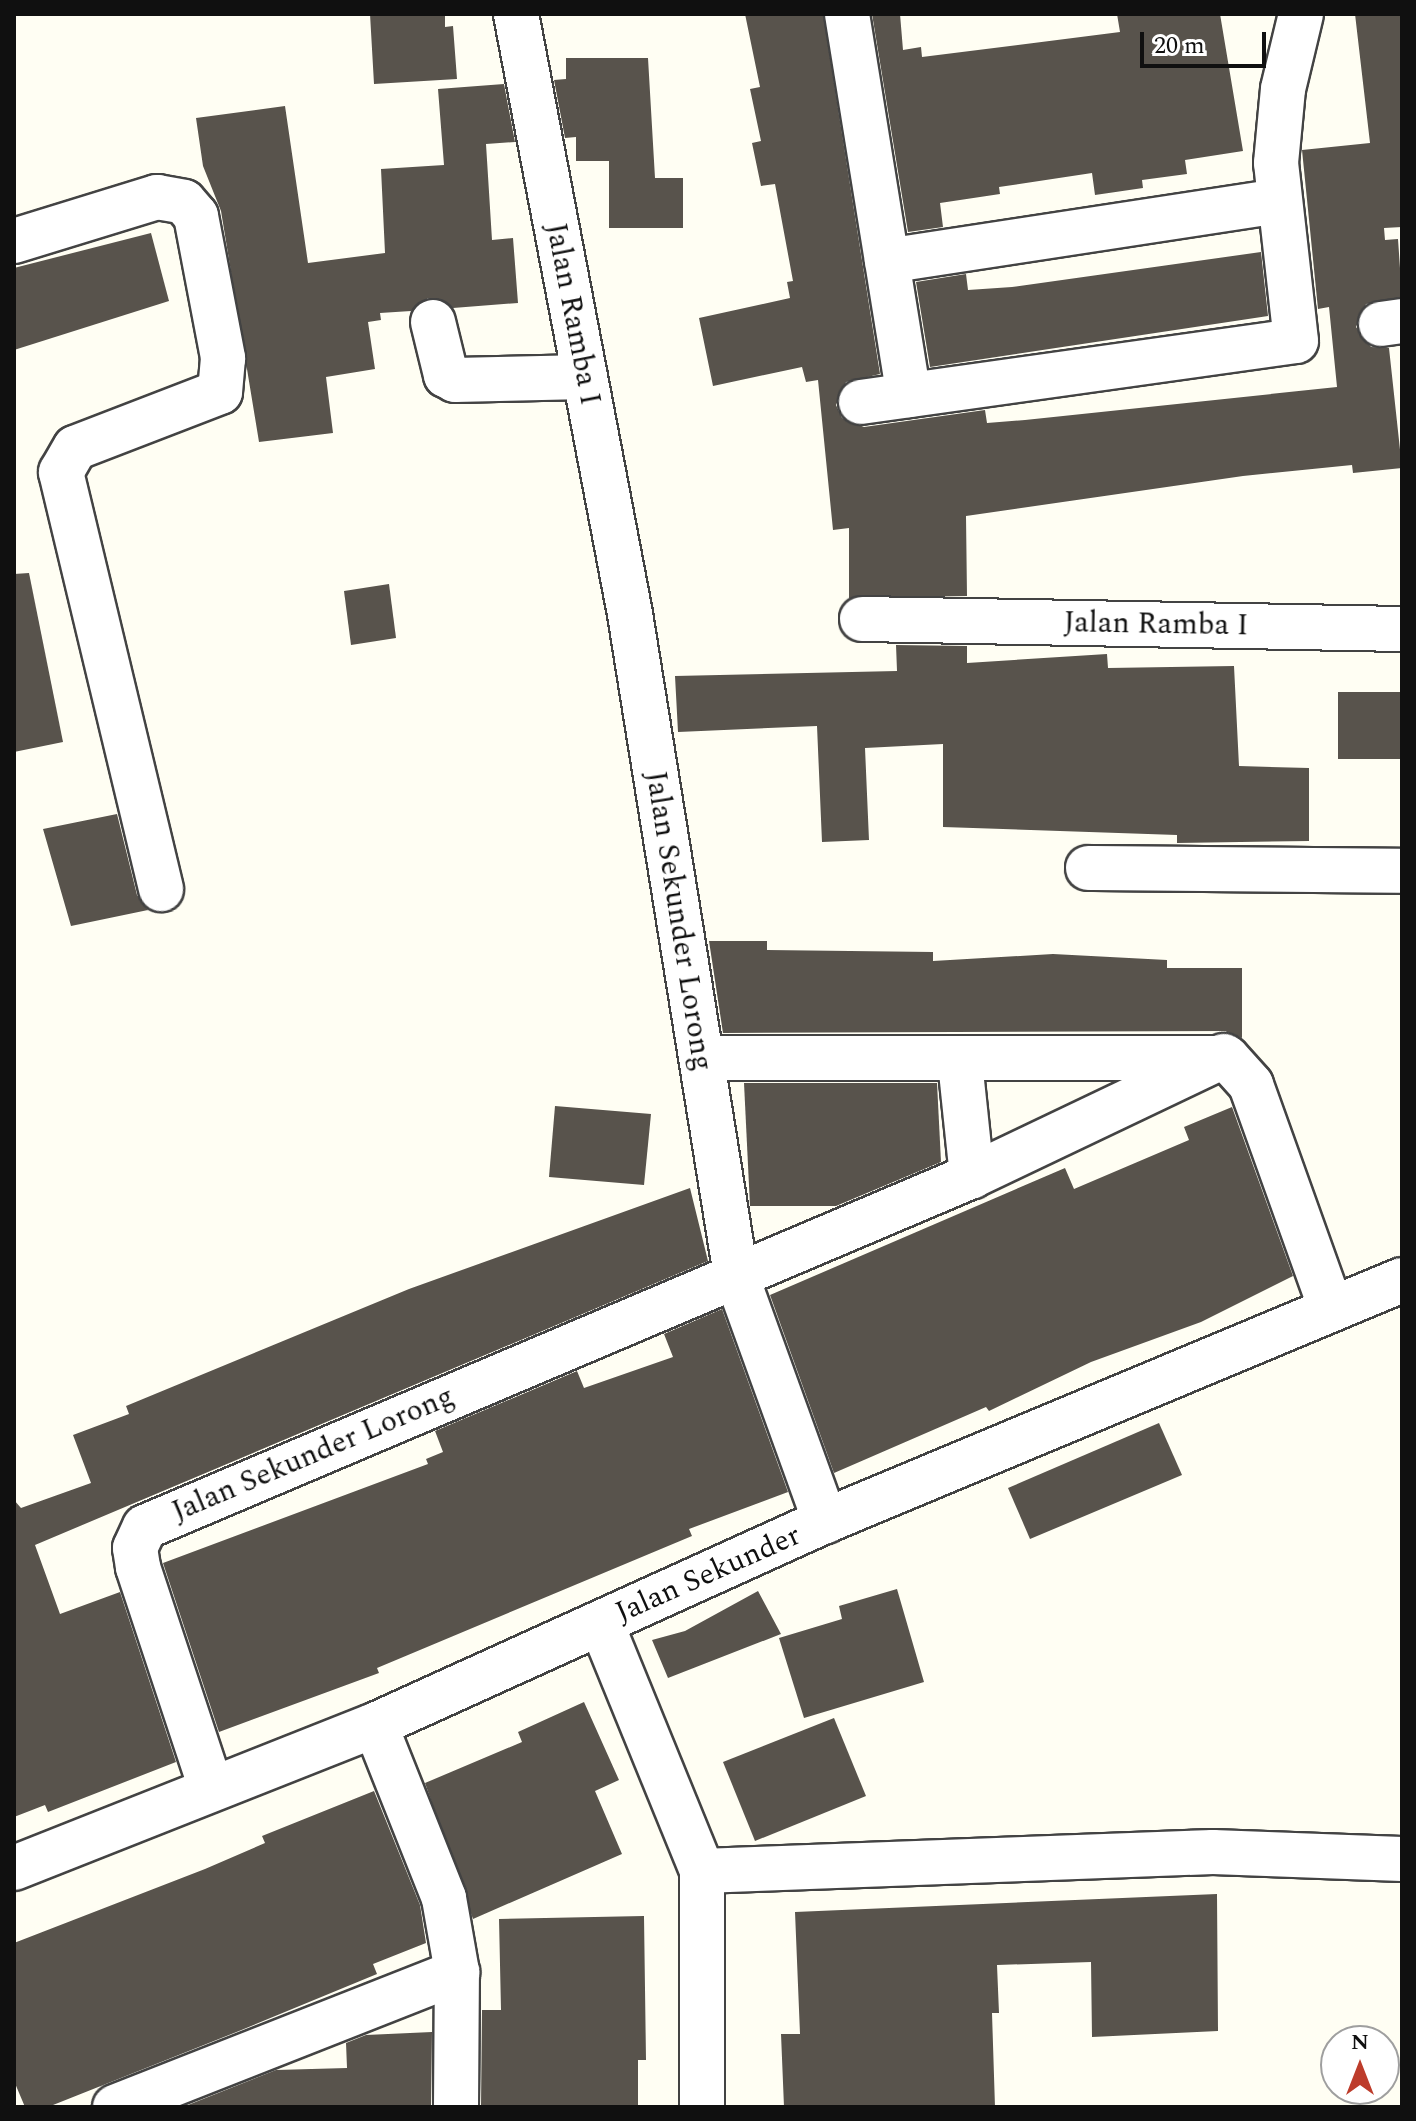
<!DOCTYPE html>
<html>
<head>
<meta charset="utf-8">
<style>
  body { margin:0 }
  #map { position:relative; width:1416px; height:2121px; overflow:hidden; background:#fffef3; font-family:Spectral,serif }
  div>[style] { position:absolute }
  .building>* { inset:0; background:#58534c }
  .roads { filter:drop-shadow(2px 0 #434343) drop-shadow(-2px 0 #434343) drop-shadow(0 2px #434343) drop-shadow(0 -2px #434343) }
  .minor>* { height:44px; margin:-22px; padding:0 22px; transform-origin:22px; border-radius:22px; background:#fff }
  .tertiary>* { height:44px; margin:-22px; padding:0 22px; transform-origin:22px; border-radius:22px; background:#fff }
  span { translate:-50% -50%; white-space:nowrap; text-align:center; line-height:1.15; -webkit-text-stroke:8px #fff; paint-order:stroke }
  .street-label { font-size:30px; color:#101010 }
  .frame { position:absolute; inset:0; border:16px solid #101010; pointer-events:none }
  .north { position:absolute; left:1320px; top:2025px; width:80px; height:80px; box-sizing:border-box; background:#fff; border:2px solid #9f9f9f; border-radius:50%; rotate:0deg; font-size:22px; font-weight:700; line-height:32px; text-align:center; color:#101010 }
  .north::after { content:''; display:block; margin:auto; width:28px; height:36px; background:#bd3c2b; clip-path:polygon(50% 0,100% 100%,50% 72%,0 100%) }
  .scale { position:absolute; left:1140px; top:32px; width:126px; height:36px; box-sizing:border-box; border:4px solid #101010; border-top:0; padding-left:10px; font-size:24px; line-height:28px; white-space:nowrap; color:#101010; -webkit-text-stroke:6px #fff; paint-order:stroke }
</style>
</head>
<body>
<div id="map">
  <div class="building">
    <div style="clip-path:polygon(370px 14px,445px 14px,445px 27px,453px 26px,457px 79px,374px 84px)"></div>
    <div style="clip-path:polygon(745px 14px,823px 14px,880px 374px,846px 382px,836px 405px,842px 418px,864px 427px,985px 410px,987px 423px,1025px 420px,1337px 387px,1329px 307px,1318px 309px,1302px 150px,1370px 143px,1355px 14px,1402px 14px,1402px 227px,1384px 228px,1385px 240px,1398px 239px,1402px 297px,1366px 304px,1356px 327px,1371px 347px,1389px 348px,1402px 468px,1353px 473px,1352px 465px,1243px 476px,966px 516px,967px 596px,849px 598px,849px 528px,833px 530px,818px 380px,806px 382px,802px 367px,713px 386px,699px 318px,790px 298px,787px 282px,793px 281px,775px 184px,761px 186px,752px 143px,761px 141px,750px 89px,760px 87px)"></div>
    <div style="clip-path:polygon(872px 14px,900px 14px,903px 50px,921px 47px,922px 57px,1120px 32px,1117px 14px,1220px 14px,1243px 151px,1185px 160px,1187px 174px,1142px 180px,1143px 188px,1095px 195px,1092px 173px,999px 187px,1000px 194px,940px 203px,943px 227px,908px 232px)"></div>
    <div style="clip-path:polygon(566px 58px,648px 58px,655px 178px,683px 178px,683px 228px,609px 228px,609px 161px,576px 161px,576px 137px,565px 138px,554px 80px,566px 79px)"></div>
    <div style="clip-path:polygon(504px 84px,515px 142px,486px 144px,492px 240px,513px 238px,518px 303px,453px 308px,428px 298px,411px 311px,380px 313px,381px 320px,368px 322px,375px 369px,326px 377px,333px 433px,259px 442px,221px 211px,203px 166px,196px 118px,285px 106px,308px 263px,385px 253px,381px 169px,444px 165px,438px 89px)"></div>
    <div style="clip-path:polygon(151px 233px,169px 301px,14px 350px,14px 268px)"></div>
    <div style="clip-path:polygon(1261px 252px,1268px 316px,930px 367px,916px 282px,966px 274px,968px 290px,1012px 287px)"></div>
    <div style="clip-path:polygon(29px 573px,63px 742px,14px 752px,14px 574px)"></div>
    <div style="clip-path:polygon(389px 584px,396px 638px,351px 645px,344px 591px)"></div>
    <div style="clip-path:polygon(896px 645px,967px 646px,967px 663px,1107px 654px,1108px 668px,1234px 666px,1239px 766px,1309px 768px,1309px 841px,1177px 843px,1177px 835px,943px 827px,943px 744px,865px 748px,869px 840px,822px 842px,817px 726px,678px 732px,675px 676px,897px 671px)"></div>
    <div style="clip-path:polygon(1338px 692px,1402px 692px,1402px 759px,1338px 759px)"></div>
    <div style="clip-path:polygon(117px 814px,137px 895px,148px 910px,71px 926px,43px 829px)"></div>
    <div style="clip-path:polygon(709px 941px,767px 941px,767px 950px,933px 952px,933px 961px,1053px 954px,1167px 960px,1167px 968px,1242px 968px,1242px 1038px,1225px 1031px,723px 1033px)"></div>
    <div style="clip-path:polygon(744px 1083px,937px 1083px,941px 1162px,836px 1206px,750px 1206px)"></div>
    <div style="clip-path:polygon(555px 1106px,651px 1114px,644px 1185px,549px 1177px)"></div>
    <div style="clip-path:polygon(1232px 1107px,1293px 1276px,1201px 1322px,1091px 1362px,989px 1411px,986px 1407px,834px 1473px,770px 1295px,1065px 1168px,1074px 1189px,1189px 1140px,1184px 1127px)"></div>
    <div style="clip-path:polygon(690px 1188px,708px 1261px,35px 1545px,60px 1614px,120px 1592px,176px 1762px,48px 1812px,45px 1805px,14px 1817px,14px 1500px,21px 1508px,91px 1483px,73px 1435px,129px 1414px,126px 1406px,409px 1289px)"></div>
    <div style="clip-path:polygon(722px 1309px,788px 1492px,689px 1529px,692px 1536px,377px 1668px,379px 1673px,219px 1732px,163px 1563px,428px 1464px,426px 1459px,443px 1452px,435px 1431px,577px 1371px,584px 1388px,673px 1357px,664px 1334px)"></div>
    <div style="clip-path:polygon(1159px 1423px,1182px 1475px,1030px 1539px,1008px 1488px)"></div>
    <div style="clip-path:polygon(897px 1589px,924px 1682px,804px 1718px,779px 1638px,842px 1619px,839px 1606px)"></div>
    <div style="clip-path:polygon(758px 1591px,781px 1634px,668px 1678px,652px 1640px,685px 1631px)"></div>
    <div style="clip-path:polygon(584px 1702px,619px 1780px,595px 1791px,622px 1854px,473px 1919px,425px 1783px,522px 1742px,518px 1732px)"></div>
    <div style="clip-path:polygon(834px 1718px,866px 1796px,755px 1841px,723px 1762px)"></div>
    <div style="clip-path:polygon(374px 1791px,420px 1905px,426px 1943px,373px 1964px,377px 1974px,239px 2031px,48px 2107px,25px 2107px,14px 2081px,14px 1943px,205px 1869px,265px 1843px,262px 1836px)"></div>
    <div style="clip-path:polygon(1217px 1894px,1218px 2031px,1092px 2037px,1091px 1962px,997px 1965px,999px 2013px,992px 2013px,995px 2107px,784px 2107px,781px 2034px,800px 2034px,795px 1912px)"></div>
    <div style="clip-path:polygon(644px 1916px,646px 2060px,638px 2060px,638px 2107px,481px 2107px,482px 2010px,501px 2010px,499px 1919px)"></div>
    <div style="clip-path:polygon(432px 2032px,431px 2107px,183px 2107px,276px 2070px,347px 2068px,346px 2043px,366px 2035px)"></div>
  </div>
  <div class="roads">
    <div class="minor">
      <div style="left:516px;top:14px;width:611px;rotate:79.24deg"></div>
      <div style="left:630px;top:614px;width:669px;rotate:80.89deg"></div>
      <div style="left:736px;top:1275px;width:262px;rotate:70.1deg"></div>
      <div style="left:847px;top:14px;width:386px;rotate:80.8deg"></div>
      <div style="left:14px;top:241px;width:150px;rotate:-17.1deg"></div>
      <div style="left:157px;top:197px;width:27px;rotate:10deg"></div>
      <div style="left:184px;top:202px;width:18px;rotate:49deg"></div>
      <div style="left:196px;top:216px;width:145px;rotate:79.2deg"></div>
      <div style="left:223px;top:358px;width:34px;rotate:95deg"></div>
      <div style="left:220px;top:392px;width:155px;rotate:158.9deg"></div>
      <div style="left:75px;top:448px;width:28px;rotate:120deg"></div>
      <div style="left:61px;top:472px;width:429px;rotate:76.5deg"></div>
      <div style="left:887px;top:261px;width:396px;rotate:-8.7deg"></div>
      <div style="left:433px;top:322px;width:55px;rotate:76.2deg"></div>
      <div style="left:446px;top:375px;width:10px;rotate:29deg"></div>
      <div style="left:455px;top:380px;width:130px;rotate:-1.3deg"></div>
      <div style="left:1381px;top:324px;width:21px;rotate:-8deg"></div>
      <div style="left:861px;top:402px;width:439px;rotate:-8deg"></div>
      <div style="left:1296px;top:341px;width:179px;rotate:-96.4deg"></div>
      <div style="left:1276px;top:163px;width:74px;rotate:-84.6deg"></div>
      <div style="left:1283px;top:89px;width:77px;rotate:-76.5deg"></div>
      <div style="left:862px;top:619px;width:540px;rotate:1.06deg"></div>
      <div style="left:1088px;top:868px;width:314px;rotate:0.5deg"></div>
      <div style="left:702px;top:1058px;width:525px"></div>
      <div style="left:1227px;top:1058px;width:36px;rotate:48deg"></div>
      <div style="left:1251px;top:1085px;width:237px;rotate:70.3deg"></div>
      <div style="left:960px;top:1062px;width:115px;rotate:84deg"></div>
      <div style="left:601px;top:1623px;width:268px;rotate:67.8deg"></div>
      <div style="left:702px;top:1871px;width:236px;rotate:90deg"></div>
      <div style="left:211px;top:1788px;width:233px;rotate:-108.3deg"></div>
      <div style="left:138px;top:1567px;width:19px;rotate:-99deg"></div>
      <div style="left:135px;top:1548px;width:23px;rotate:-65deg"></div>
      <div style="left:145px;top:1527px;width:898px;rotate:-23deg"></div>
      <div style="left:972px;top:1176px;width:279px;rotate:-25.5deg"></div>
      <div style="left:702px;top:1871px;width:511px;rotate:-2.13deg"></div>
      <div style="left:1213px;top:1852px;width:189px;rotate:2.1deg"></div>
      <div style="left:115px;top:2107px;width:368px;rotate:-21.5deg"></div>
      <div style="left:457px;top:1972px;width:75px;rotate:-100deg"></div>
      <div style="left:444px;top:1898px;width:186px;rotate:-111.7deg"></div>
      <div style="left:456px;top:2107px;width:135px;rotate:-89.6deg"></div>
    </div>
    <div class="tertiary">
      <div style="left:14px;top:1868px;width:388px;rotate:-21.6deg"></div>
      <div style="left:375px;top:1725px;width:494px;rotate:-24.4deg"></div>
      <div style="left:825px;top:1521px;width:625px;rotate:-22.67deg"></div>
    </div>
  </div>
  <div class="street-label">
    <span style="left:573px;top:314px;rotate:79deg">Jalan Ramba I</span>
    <span style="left:1156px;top:624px;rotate:1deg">Jalan Ramba I</span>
    <span style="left:679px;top:921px;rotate:81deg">Jalan Sekunder Lorong</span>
    <span style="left:313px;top:1454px;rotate:-23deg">Jalan Sekunder Lorong</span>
    <span style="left:708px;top:1574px;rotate:-24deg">Jalan Sekunder</span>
  </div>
  <div class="frame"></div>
  <div class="north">N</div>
  <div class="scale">20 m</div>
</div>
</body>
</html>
